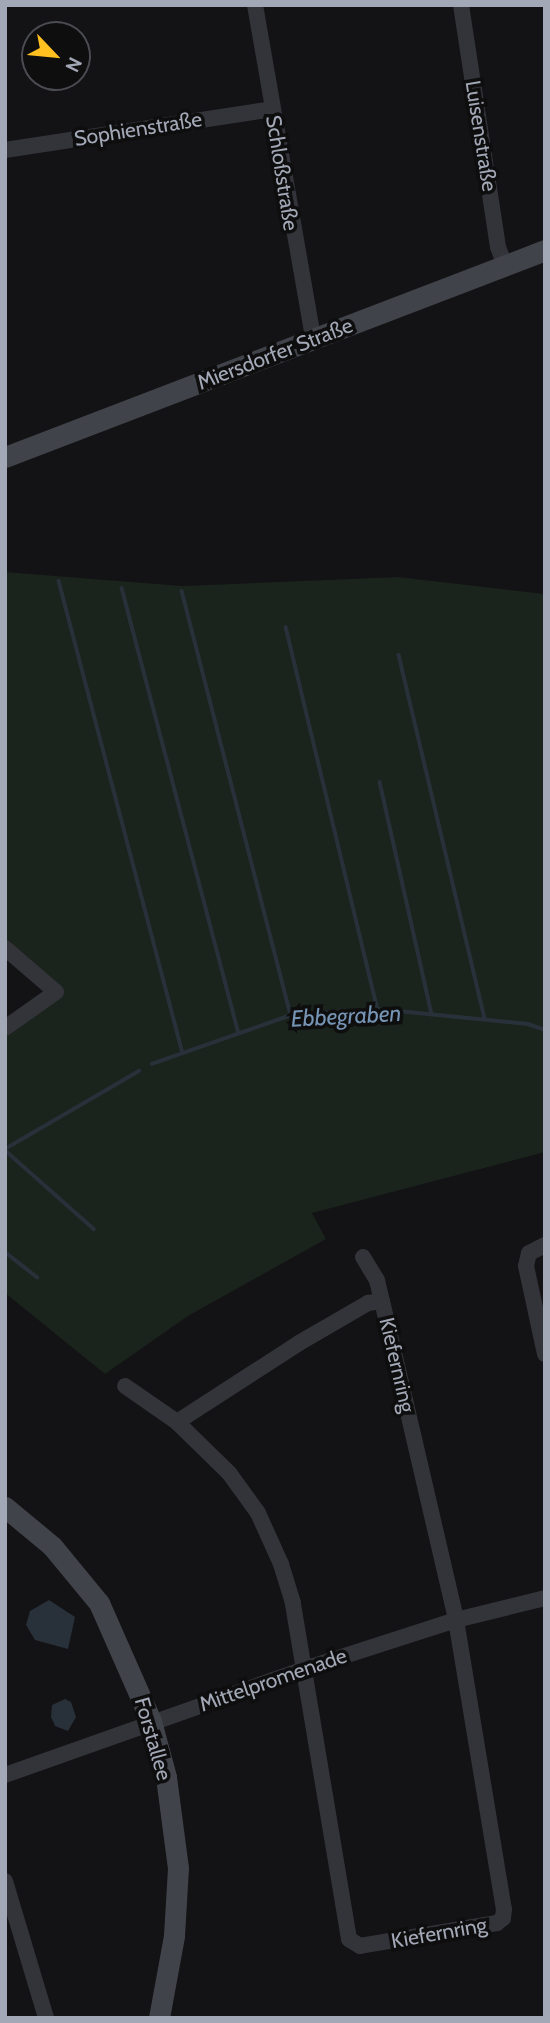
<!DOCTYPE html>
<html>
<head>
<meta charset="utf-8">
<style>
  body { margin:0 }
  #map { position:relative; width:550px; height:2023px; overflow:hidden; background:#131214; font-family:Cabin,sans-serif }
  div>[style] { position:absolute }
  .green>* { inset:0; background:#1a231c }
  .water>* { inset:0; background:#283139 }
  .stream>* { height:3.5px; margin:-1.75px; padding:0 1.75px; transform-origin:1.75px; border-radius:1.75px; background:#283139 }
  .street>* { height:16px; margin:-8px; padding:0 8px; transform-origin:8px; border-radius:8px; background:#33343a }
  .secondary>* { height:21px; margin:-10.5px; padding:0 10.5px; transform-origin:10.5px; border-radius:10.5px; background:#41434a }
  span { translate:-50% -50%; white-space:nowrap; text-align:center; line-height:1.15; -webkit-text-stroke:7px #0e0e0f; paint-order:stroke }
  .street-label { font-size:21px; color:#a3a8b6 }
  .water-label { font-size:23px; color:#7694b4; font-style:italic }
  .frame { position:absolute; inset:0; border:7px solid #a3a8b6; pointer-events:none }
  .north { position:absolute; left:21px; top:21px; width:70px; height:70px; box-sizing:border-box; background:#0e0e0f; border:2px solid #4a4c52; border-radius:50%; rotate:116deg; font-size:19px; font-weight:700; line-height:28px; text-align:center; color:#a3a8b6 }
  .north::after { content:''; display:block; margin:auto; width:24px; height:32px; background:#ffc020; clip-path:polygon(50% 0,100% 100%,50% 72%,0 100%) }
</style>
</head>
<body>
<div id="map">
  <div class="green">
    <div style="clip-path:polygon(5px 572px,182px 586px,398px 577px,545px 594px,545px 1152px,312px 1213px,326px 1239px,188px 1316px,105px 1374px,5px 1293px,5px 1033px,63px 996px,5px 942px)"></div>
  </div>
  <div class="water">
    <div style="clip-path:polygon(49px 1600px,75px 1617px,68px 1649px,35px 1640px,26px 1625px,30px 1611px)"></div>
    <div style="clip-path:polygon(65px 1699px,71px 1702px,76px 1717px,68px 1731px,55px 1726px,51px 1717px,52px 1705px)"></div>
  </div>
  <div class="stream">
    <div style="left:59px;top:581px;width:488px;rotate:75.3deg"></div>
    <div style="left:122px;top:588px;width:460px;rotate:75.3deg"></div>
    <div style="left:182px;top:591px;width:438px;rotate:75.6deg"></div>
    <div style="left:286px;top:627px;width:393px;rotate:76.5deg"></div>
    <div style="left:399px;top:655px;width:374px;rotate:76.7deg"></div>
    <div style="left:380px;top:782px;width:238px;rotate:77.4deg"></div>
    <div style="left:152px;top:1064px;width:147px;rotate:-19.4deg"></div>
    <div style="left:291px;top:1015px;width:87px;rotate:-3.9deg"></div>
    <div style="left:378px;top:1009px;width:151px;rotate:5.7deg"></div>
    <div style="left:528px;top:1024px;width:18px;rotate:19deg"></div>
    <div style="left:5px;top:1149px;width:155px;rotate:-30.2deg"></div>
    <div style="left:5px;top:1150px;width:119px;rotate:41.6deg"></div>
    <div style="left:5px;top:1252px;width:41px;rotate:38deg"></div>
  </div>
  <div class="street">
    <div style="left:255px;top:5px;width:339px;rotate:80.1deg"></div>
    <div style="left:461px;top:5px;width:245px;rotate:81.3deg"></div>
    <div style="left:498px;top:247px;width:19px;rotate:69deg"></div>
    <div style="left:5px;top:150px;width:270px;rotate:-8.7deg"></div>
    <div style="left:5px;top:948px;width:67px;rotate:40.8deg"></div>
    <div style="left:56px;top:992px;width:62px;rotate:144.8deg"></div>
    <div style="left:545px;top:1245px;width:18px;rotate:153deg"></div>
    <div style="left:529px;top:1253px;width:13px;rotate:103deg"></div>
    <div style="left:526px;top:1266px;width:90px;rotate:77.8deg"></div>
    <div style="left:363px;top:1257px;width:27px;rotate:59deg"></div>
    <div style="left:377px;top:1280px;width:22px;rotate:77deg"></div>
    <div style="left:382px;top:1301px;width:327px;rotate:76.9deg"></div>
    <div style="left:456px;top:1620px;width:293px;rotate:80.6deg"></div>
    <div style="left:504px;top:1909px;width:9px;rotate:96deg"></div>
    <div style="left:503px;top:1918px;width:8px;rotate:140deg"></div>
    <div style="left:497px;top:1923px;width:139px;rotate:170.5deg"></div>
    <div style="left:360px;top:1946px;width:13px;rotate:-148deg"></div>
    <div style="left:349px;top:1939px;width:341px;rotate:-99.5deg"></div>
    <div style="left:293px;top:1603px;width:41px;rotate:-107.1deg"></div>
    <div style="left:281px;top:1564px;width:56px;rotate:-114.3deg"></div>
    <div style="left:258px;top:1513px;width:49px;rotate:-125.9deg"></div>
    <div style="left:229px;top:1473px;width:73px;rotate:-135.6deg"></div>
    <div style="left:177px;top:1422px;width:145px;rotate:-32.9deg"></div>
    <div style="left:299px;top:1343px;width:80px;rotate:-30.1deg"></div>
    <div style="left:368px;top:1303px;width:14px;rotate:-8deg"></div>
    <div style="left:125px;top:1386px;width:63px;rotate:34.7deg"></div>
    <div style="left:5px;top:1775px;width:317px;rotate:-19.5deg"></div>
    <div style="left:304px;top:1669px;width:160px;rotate:-17.9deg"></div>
    <div style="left:456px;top:1620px;width:92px;rotate:-13.9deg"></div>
    <div style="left:5px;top:1881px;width:143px;rotate:73.3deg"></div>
  </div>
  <div class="secondary">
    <div style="left:5px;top:457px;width:578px;rotate:-20.97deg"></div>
    <div style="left:5px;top:1507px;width:61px;rotate:39.7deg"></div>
    <div style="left:52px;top:1546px;width:74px;rotate:50.5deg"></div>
    <div style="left:99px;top:1603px;width:129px;rotate:66.2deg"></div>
    <div style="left:151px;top:1721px;width:58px;rotate:75deg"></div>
    <div style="left:166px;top:1777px;width:92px;rotate:82.5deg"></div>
    <div style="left:178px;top:1868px;width:68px;rotate:93.4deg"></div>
    <div style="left:174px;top:1936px;width:83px;rotate:100.4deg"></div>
  </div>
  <div class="street-label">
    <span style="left:138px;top:129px;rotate:-9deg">Sophienstraße</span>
    <span style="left:481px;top:136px;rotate:81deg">Luisenstraße</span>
    <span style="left:282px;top:173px;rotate:81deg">Schloßstraße</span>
    <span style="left:275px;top:354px;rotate:-21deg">Miersdorfer Straße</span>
    <span style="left:397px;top:1365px;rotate:77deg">Kiefernring</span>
    <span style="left:273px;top:1680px;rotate:-19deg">Mittelpromenade</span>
    <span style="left:153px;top:1739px;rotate:74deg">Forstallee</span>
    <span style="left:439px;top:1933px;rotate:-10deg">Kiefernring</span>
  </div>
  <div class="water-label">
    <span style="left:346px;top:1016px;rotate:-3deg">Ebbegraben</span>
  </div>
  <div class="frame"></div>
  <div class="north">N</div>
</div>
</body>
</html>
